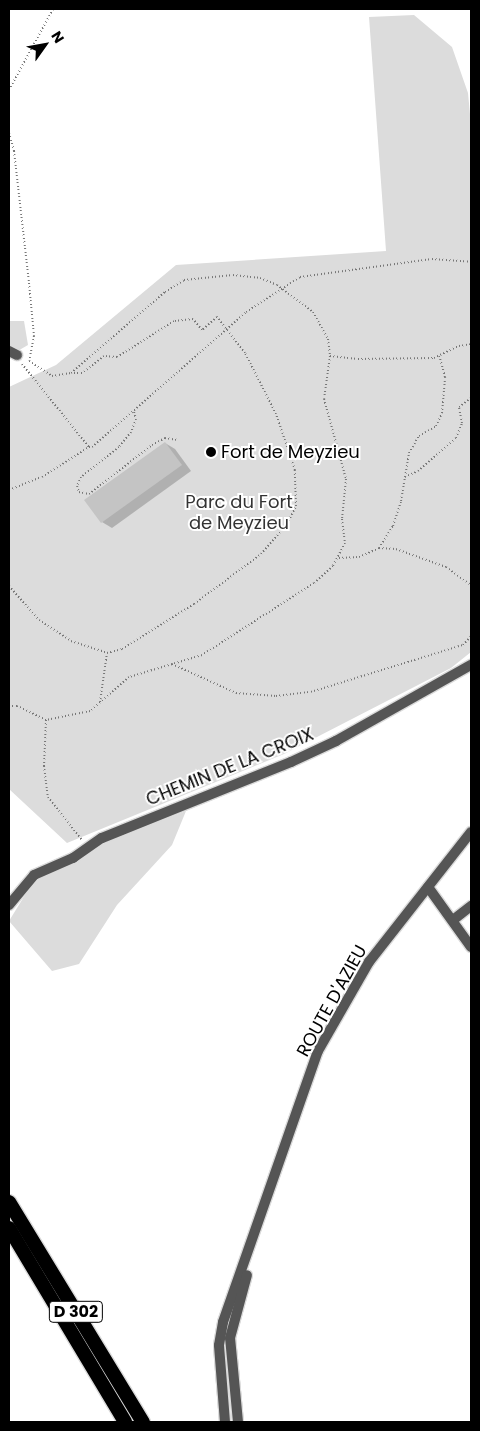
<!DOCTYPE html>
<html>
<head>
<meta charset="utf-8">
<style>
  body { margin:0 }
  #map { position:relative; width:480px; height:1431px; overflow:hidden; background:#fff; font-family:Poppins,sans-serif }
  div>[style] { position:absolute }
  .green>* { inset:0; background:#dcdcdc }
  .shadow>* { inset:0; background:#0003 }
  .building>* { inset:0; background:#c4c4c4 }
  .path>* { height:2px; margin-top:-1px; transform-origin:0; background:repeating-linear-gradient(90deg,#777 0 1px,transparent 0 3.5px) }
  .roads { filter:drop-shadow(1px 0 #dbdbdb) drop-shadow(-1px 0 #dbdbdb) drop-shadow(0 1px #dbdbdb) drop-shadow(0 -1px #dbdbdb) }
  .minor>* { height:10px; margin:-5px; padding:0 5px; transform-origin:5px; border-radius:5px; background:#555 }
  .trunk>* { height:14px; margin:-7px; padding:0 7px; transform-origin:7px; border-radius:7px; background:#000 }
  .dots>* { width:14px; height:14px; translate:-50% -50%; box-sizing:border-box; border:2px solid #fff; border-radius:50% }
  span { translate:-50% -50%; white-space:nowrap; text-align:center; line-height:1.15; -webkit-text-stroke:4px #fff; paint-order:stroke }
  .shield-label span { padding:1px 4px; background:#fff; border:1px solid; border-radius:4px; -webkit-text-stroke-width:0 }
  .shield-label { font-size:16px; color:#000; font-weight:700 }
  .poi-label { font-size:18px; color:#000 }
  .left { translate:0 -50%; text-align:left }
  .park-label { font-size:18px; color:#333 }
  .street-label { font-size:18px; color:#000 }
  .frame { position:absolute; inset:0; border:10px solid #000; pointer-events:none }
  .north { position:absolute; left:20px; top:20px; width:50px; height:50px; -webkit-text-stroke:4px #fff; paint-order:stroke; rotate:58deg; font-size:14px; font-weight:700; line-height:20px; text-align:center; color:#000 }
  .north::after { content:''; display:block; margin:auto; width:18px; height:22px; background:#000; clip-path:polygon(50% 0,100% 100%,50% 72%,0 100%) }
</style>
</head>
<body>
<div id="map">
  <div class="green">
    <div style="clip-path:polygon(414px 15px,452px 47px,468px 93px,471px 125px,471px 652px,451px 668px,284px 754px,67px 843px,9px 789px,9px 387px,56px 365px,176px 265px,386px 251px,369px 17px)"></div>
    <div style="clip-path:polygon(9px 321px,24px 321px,28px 345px,9px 356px)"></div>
    <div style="clip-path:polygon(186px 811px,172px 845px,117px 905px,79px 964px,52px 971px,9px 921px,33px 882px,76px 862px,105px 842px)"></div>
  </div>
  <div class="shadow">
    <div style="clip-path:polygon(165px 443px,175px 449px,191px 471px,112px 528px,102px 522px)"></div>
  </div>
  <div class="building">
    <div style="clip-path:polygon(165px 442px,182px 465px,101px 523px,84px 500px)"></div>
  </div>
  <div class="path">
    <div style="left:9px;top:90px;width:92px;rotate:-61.5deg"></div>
    <div style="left:9px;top:133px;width:19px;rotate:74deg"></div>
    <div style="left:14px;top:151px;width:133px;rotate:83.5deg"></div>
    <div style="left:29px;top:283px;width:53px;rotate:84.6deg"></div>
    <div style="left:34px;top:336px;width:25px;rotate:101deg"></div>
    <div style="left:29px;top:361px;width:27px;rotate:33deg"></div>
    <div style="left:52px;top:376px;width:19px;rotate:-9deg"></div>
    <div style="left:71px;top:373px;width:124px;rotate:-40.8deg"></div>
    <div style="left:165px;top:292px;width:22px;rotate:-32deg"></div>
    <div style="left:184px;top:280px;width:49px;rotate:-5.8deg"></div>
    <div style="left:233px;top:275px;width:27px;rotate:6deg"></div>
    <div style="left:260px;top:278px;width:18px;rotate:22deg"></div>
    <div style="left:277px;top:285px;width:45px;rotate:36.9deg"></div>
    <div style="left:313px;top:312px;width:31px;rotate:61deg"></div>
    <div style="left:328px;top:339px;width:17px;rotate:83deg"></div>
    <div style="left:330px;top:356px;width:43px;rotate:97.9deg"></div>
    <div style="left:324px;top:399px;width:83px;rotate:74.6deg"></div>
    <div style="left:346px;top:479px;width:40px;rotate:95.7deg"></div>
    <div style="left:342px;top:519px;width:24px;rotate:83deg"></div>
    <div style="left:345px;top:543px;width:26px;rotate:118deg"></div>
    <div style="left:333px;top:566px;width:25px;rotate:138deg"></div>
    <div style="left:314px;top:583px;width:133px;rotate:147.3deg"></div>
    <div style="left:202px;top:655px;width:76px;rotate:163.2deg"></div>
    <div style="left:129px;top:677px;width:52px;rotate:138.9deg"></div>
    <div style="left:90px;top:711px;width:45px;rotate:168.4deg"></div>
    <div style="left:46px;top:720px;width:32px;rotate:-154deg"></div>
    <div style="left:17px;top:706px;width:8px;rotate:180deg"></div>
    <div style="left:330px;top:356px;width:28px;rotate:6deg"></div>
    <div style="left:358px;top:359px;width:76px;rotate:-0.8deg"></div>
    <div style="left:434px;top:358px;width:28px;rotate:-26deg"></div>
    <div style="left:459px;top:346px;width:12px;rotate:-9deg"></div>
    <div style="left:22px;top:364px;width:107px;rotate:51.1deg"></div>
    <div style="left:89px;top:447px;width:3px"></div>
    <div style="left:92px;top:447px;width:205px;rotate:-41.2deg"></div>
    <div style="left:246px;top:312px;width:64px;rotate:-32.9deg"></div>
    <div style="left:300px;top:277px;width:133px;rotate:-7.8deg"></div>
    <div style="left:432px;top:259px;width:39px;rotate:4deg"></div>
    <div style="left:134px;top:412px;width:7px;rotate:74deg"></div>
    <div style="left:136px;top:419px;width:14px;rotate:111deg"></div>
    <div style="left:131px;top:432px;width:19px;rotate:129deg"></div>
    <div style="left:119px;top:447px;width:48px;rotate:141.7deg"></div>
    <div style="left:81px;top:477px;width:10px;rotate:114deg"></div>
    <div style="left:77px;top:486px;width:6px;rotate:72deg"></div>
    <div style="left:79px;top:492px;width:10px;rotate:11deg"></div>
    <div style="left:89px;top:494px;width:80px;rotate:-37.9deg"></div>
    <div style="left:152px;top:445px;width:15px;rotate:-28deg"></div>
    <div style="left:165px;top:438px;width:13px;rotate:9deg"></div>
    <div style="left:405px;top:477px;width:14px;rotate:-25deg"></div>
    <div style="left:418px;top:471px;width:50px;rotate:-41deg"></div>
    <div style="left:456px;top:438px;width:16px;rotate:-68deg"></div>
    <div style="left:462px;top:423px;width:16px;rotate:-101deg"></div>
    <div style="left:459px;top:407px;width:15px;rotate:-37deg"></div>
    <div style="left:9px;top:490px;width:35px;rotate:-22deg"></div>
    <div style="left:42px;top:477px;width:56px;rotate:-32.6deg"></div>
    <div style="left:379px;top:548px;width:17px;rotate:3deg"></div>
    <div style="left:396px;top:549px;width:53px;rotate:19.8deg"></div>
    <div style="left:446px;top:567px;width:31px;rotate:36deg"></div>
    <div style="left:339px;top:558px;width:20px;rotate:-3deg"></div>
    <div style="left:359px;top:557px;width:22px;rotate:-24deg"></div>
    <div style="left:379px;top:548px;width:26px;rotate:-58deg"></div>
    <div style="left:393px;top:526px;width:26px;rotate:-72deg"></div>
    <div style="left:401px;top:501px;width:49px;rotate:-80.5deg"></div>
    <div style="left:409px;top:453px;width:20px;rotate:-60deg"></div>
    <div style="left:419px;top:436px;width:20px;rotate:-30deg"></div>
    <div style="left:436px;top:426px;width:14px;rotate:-65deg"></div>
    <div style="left:442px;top:413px;width:36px;rotate:-85deg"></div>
    <div style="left:445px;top:377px;width:23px;rotate:-105deg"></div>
    <div style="left:9px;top:586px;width:45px;rotate:48.6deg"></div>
    <div style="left:39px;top:620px;width:38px;rotate:33deg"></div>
    <div style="left:71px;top:641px;width:38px;rotate:18deg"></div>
    <div style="left:107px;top:653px;width:16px;rotate:-15deg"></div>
    <div style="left:122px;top:649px;width:85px;rotate:-32deg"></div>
    <div style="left:194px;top:604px;width:84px;rotate:-36.7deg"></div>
    <div style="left:261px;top:554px;width:40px;rotate:-49deg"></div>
    <div style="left:287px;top:524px;width:20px;rotate:-63deg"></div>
    <div style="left:296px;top:506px;width:36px;rotate:-92deg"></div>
    <div style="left:295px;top:470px;width:59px;rotate:-108.7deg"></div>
    <div style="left:276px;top:414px;width:68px;rotate:-116.9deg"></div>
    <div style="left:245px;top:353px;width:46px;rotate:-127.9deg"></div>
    <div style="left:217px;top:317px;width:20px;rotate:139deg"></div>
    <div style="left:202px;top:330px;width:14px;rotate:-129deg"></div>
    <div style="left:193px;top:319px;width:19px;rotate:174deg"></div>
    <div style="left:174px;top:321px;width:67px;rotate:147.7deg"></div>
    <div style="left:117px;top:357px;width:13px;rotate:-176deg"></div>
    <div style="left:104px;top:356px;width:28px;rotate:142deg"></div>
    <div style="left:82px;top:373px;width:11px;rotate:180deg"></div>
    <div style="left:172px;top:664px;width:70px;rotate:24.4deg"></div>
    <div style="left:236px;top:693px;width:40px;rotate:4.3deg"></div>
    <div style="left:276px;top:696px;width:38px;rotate:-7deg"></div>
    <div style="left:314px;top:691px;width:156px;rotate:-17.2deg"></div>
    <div style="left:463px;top:645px;width:12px;rotate:-48deg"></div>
    <div style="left:100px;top:702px;width:49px;rotate:-81.9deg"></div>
    <div style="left:46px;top:720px;width:46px;rotate:92.5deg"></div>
    <div style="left:44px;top:766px;width:31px;rotate:83deg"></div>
    <div style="left:48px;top:797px;width:55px;rotate:51.7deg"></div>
  </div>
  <div class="roads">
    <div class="minor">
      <div style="left:9px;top:351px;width:9px;rotate:27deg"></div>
      <div style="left:428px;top:887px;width:74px;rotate:54.4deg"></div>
      <div style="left:9px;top:905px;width:39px;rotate:-50deg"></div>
      <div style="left:34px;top:875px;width:43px;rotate:-23.6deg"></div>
      <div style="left:73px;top:858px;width:35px;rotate:-35deg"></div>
      <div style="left:102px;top:838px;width:204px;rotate:-21.9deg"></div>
      <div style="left:291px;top:762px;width:50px;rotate:-25deg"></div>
      <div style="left:336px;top:741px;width:155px;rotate:-29.4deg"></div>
      <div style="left:453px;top:920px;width:23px;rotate:-38deg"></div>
      <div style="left:225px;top:1422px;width:77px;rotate:-94.5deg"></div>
      <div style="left:219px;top:1345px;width:23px;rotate:-80deg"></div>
      <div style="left:223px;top:1322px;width:287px;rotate:-70.7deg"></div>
      <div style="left:318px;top:1051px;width:103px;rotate:-60.2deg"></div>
      <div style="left:369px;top:962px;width:165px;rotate:-51.9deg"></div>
      <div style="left:238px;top:1422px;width:84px;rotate:-95.4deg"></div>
      <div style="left:230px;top:1338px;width:65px;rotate:-74.9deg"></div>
    </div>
    <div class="trunk">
      <div style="left:9px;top:1202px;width:258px;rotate:58.7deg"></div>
      <div style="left:9px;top:1228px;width:226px;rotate:59.1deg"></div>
    </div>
  </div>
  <div class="dots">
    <div style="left:211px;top:452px;background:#000"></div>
  </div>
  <div class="shield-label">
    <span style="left:76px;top:1312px">D 302</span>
  </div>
  <div class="poi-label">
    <span class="left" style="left:221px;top:452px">Fort de Meyzieu</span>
  </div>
  <div class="park-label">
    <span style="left:239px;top:513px">Parc du Fort<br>de Meyzieu</span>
  </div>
  <div class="street-label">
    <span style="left:230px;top:767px;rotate:-22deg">CHEMIN DE LA CROIX</span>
    <span style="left:332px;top:1001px;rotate:-61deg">ROUTE D'AZIEU</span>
  </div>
  <div class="frame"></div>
  <div class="north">N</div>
</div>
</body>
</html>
